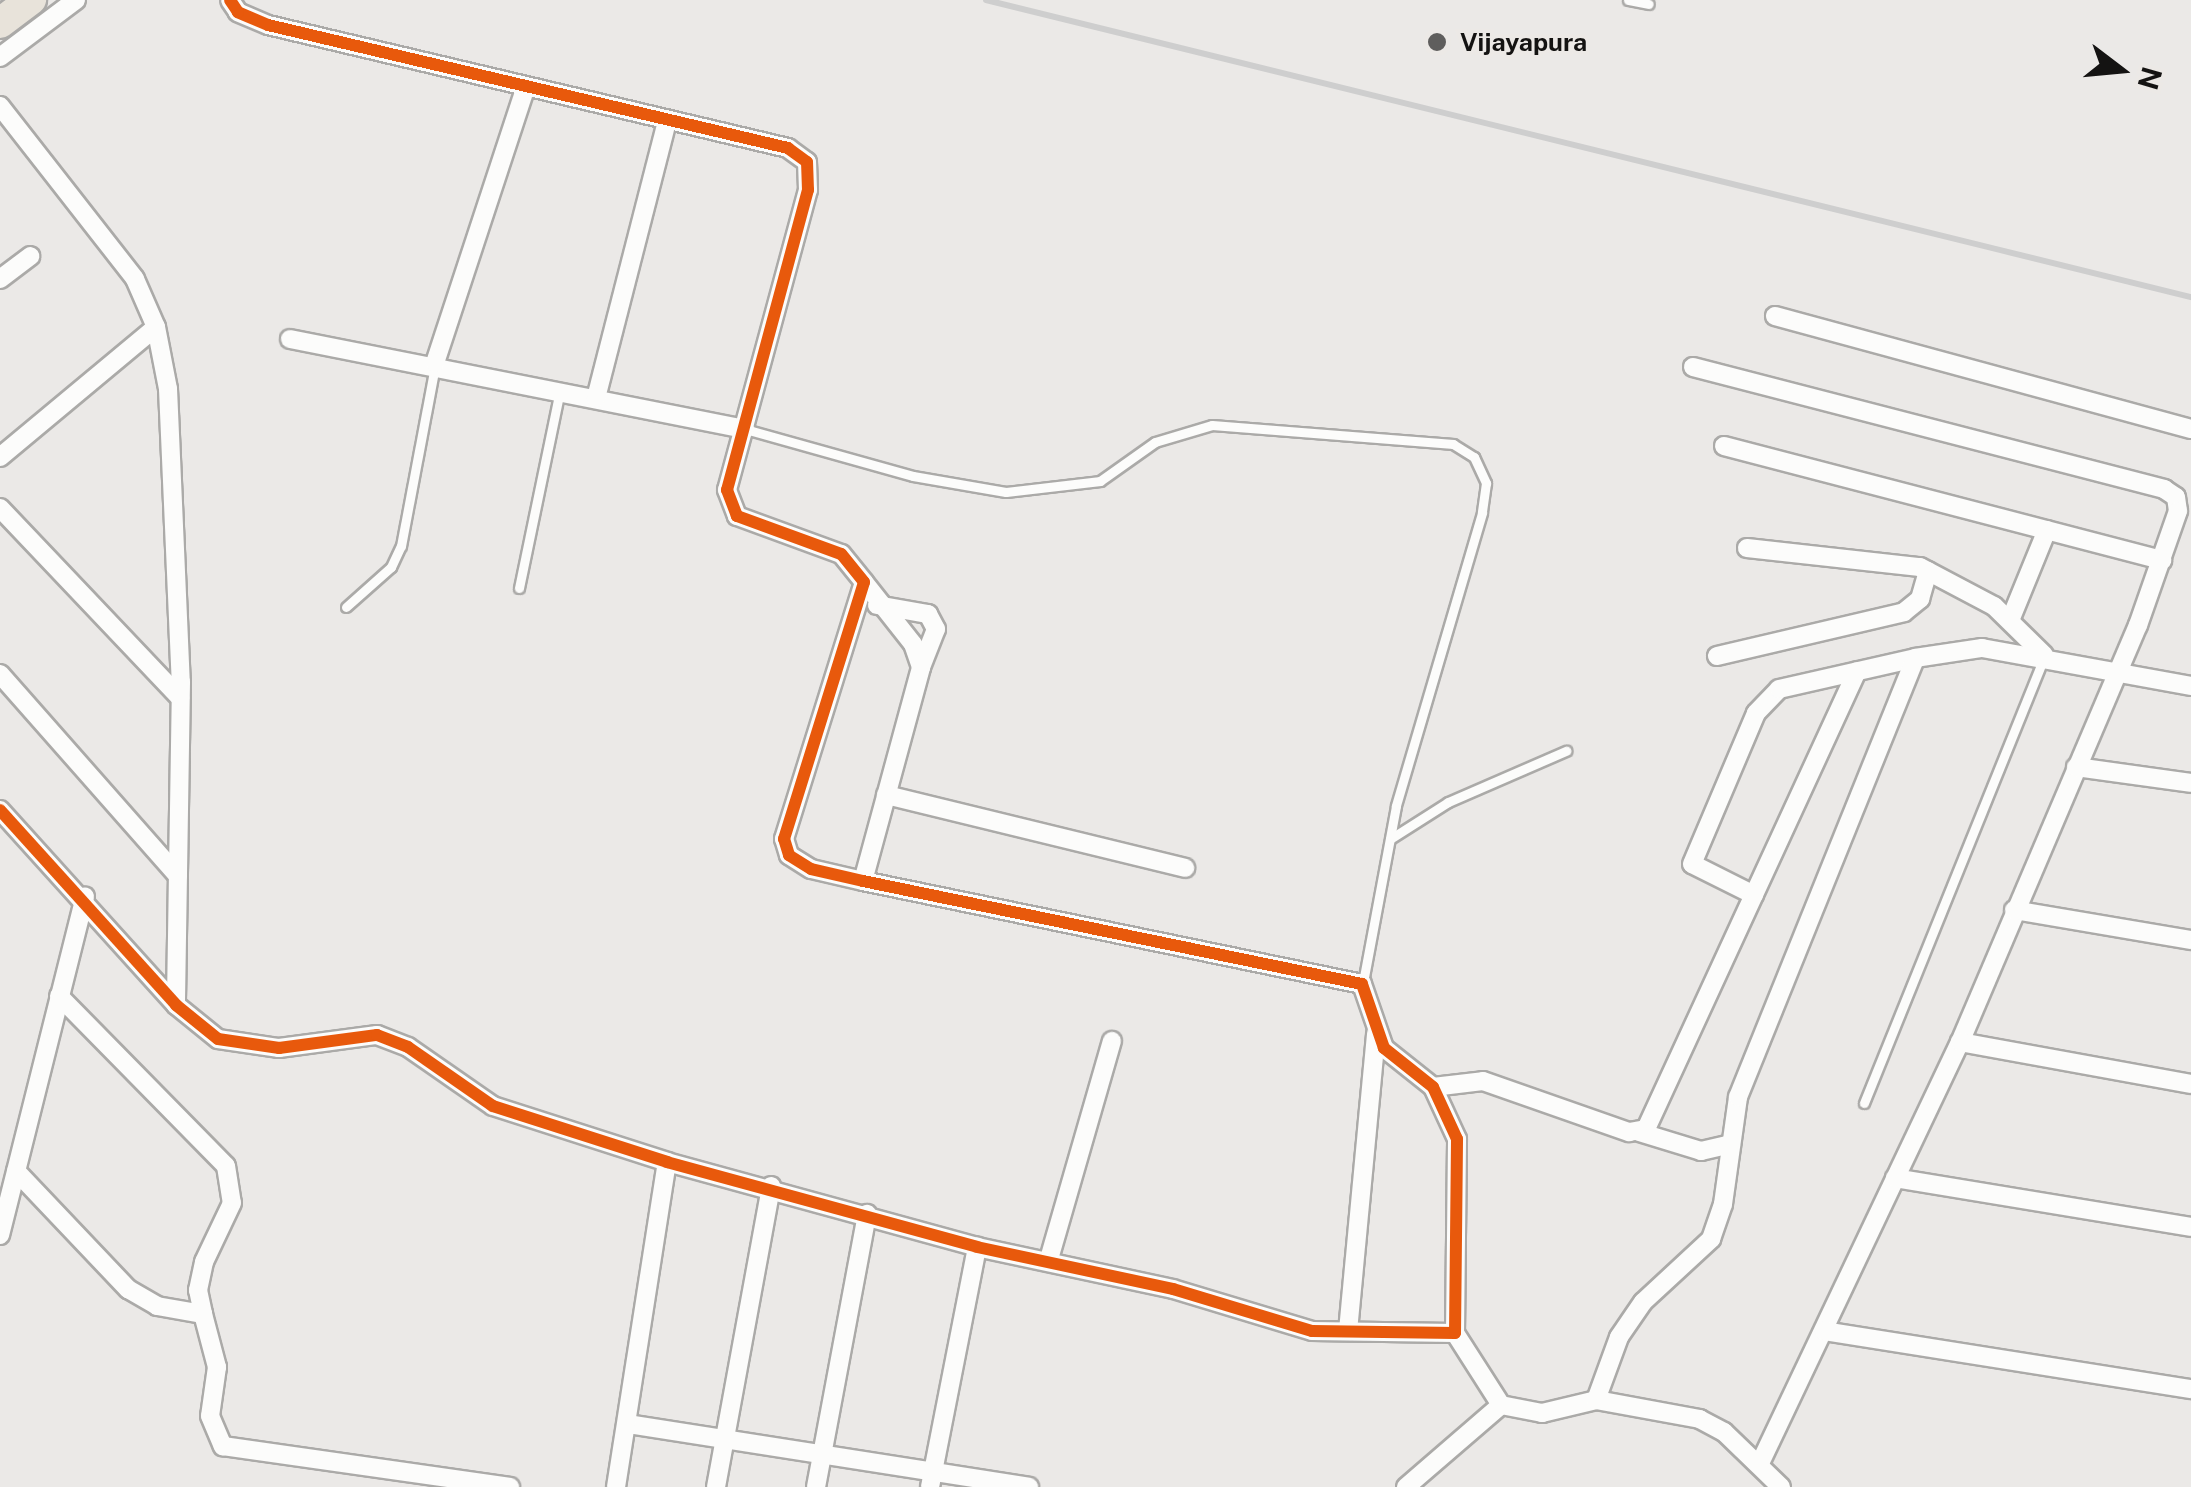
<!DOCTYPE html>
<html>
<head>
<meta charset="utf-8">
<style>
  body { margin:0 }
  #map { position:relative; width:2191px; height:1487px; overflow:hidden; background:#ebe9e7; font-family:"Public Sans",sans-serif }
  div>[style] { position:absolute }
  .roads { filter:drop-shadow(2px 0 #abaaa8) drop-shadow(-2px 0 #abaaa8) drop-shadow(0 2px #abaaa8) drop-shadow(0 -2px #abaaa8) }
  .lane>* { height:9px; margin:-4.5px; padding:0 4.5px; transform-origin:4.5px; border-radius:4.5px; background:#fcfcfb }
  .street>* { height:18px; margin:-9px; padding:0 9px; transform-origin:9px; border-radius:9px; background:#fcfcfb }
  .primary>* { height:30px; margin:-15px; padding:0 15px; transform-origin:15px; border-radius:15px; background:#e8e3da }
  .rail>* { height:6px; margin:-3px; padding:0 3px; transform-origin:3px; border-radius:3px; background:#cecece }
  .cycleway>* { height:12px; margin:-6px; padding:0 6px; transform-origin:6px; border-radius:6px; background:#e8590c }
  .dots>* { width:28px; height:28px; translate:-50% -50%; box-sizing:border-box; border:5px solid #ece9e6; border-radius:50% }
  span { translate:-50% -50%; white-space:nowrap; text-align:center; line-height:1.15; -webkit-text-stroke:8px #ece9e6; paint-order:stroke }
  .poi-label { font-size:25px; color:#141312; font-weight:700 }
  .left { translate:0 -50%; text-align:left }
  .north { position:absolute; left:2071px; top:20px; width:100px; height:100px; -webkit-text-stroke:8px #ece9e6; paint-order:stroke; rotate:106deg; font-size:28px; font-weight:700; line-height:40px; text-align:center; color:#141312 }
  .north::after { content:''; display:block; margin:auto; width:35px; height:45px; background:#141312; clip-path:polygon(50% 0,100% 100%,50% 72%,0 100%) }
</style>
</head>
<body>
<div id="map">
  <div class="roads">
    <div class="lane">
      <div style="left:1628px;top:0;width:21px;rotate:11deg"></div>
      <div style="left:745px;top:429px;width:174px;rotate:15.6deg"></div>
      <div style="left:913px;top:476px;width:94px;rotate:9.8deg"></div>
      <div style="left:1006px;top:492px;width:95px;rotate:-6.7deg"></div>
      <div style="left:1100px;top:481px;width:67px;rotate:-35.3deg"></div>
      <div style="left:1155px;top:442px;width:59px;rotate:-16.6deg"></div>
      <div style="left:1212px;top:425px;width:242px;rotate:4.5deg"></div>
      <div style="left:1453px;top:444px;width:25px;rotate:32deg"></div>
      <div style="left:1474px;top:457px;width:29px;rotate:65deg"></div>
      <div style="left:1486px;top:483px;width:30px;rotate:98deg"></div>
      <div style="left:1482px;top:513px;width:305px;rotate:106.4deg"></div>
      <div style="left:1396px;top:806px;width:180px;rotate:100.6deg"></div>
      <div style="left:519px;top:588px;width:202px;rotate:-78.3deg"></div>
      <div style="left:346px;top:607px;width:60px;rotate:-41.6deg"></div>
      <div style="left:391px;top:567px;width:23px;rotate:-65deg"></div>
      <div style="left:401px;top:546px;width:183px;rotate:-79.3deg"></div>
      <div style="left:1390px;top:839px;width:69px;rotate:-32.5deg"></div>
      <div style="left:1448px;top:802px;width:129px;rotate:-23.4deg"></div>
      <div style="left:1864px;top:1103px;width:478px;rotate:-68deg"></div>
    </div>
    <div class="street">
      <div style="left:0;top:57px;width:95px;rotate:-36.9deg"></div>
      <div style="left:0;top:106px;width:219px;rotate:52deg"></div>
      <div style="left:135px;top:279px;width:52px;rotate:66.4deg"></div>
      <div style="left:156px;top:327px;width:63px;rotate:79deg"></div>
      <div style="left:168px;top:389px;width:293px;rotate:87.5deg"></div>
      <div style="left:181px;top:682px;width:323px;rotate:90.9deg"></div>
      <div style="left:0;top:279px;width:38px;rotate:-37deg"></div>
      <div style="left:1775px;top:316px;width:431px;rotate:15.2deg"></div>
      <div style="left:290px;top:339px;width:464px;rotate:11.2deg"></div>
      <div style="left:435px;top:363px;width:288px;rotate:-71.8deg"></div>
      <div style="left:1693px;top:367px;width:487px;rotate:14.5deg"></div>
      <div style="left:2164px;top:489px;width:14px;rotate:34deg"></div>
      <div style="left:2176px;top:497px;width:14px;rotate:82deg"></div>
      <div style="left:2178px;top:511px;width:121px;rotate:109.3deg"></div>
      <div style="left:2138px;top:625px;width:453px;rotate:113.1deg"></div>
      <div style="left:1960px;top:1042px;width:468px;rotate:115.4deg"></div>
      <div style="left:596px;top:398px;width:286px;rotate:-75.6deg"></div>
      <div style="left:1724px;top:446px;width:453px;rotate:14.6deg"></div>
      <div style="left:0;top:457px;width:203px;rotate:-39.8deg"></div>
      <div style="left:0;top:508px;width:262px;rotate:46.5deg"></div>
      <div style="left:1747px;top:548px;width:174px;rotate:6.3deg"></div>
      <div style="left:1920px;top:567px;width:84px;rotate:27.8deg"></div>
      <div style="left:1994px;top:606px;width:70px;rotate:44.4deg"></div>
      <div style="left:877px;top:605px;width:52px;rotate:10deg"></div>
      <div style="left:928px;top:614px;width:17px;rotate:62deg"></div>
      <div style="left:936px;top:629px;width:41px;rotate:111.5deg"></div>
      <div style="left:2011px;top:618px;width:95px;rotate:-67.8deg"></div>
      <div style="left:1717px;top:656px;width:192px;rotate:-13.2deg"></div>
      <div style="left:1904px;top:612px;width:21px;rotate:-39deg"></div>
      <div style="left:1920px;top:599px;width:29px;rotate:-74deg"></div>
      <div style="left:0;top:674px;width:269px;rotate:48.6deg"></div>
      <div style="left:2076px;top:767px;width:116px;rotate:7.9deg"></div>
      <div style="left:886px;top:795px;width:308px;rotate:13.7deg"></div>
      <div style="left:0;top:810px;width:263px;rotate:47.9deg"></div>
      <div style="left:176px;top:1005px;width:54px;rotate:39deg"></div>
      <div style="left:218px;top:1039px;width:62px;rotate:8.4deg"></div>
      <div style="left:279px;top:1048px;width:99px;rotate:-7.6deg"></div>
      <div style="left:377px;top:1035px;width:33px;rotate:21deg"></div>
      <div style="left:408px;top:1047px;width:103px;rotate:34.8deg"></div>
      <div style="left:493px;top:1106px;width:183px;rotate:17.8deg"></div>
      <div style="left:667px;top:1162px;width:321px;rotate:15.3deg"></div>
      <div style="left:977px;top:1247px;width:200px;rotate:12.1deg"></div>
      <div style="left:1173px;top:1289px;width:145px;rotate:16.8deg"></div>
      <div style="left:1312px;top:1331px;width:143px;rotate:0.8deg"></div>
      <div style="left:1455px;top:1333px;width:194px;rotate:-89.4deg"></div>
      <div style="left:1457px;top:1139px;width:57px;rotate:-114.8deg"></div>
      <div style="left:1433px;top:1087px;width:63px;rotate:-141.5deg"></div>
      <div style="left:1384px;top:1048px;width:68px;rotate:-109deg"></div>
      <div style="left:1362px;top:984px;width:510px;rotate:-168.34deg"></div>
      <div style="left:863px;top:881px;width:53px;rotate:-167deg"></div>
      <div style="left:811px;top:869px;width:26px;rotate:-148deg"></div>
      <div style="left:789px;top:855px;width:17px;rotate:-107deg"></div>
      <div style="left:784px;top:839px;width:269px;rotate:-72.7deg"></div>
      <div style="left:864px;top:582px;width:36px;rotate:-129deg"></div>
      <div style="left:841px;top:554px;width:111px;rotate:-159.9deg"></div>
      <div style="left:737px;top:516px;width:28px;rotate:-111deg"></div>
      <div style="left:727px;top:490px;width:311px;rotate:-74.9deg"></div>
      <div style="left:808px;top:190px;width:28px;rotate:-92deg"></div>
      <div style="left:807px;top:162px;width:24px;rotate:-144deg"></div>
      <div style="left:788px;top:148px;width:534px;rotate:-166.69deg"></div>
      <div style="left:268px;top:25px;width:33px;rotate:-157deg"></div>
      <div style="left:238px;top:12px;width:14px;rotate:-124deg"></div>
      <div style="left:863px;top:881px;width:222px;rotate:-74.8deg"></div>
      <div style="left:921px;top:667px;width:24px;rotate:-109deg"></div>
      <div style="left:913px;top:644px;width:79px;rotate:-128.3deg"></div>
      <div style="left:1754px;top:895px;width:69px;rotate:-153.4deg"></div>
      <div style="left:1692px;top:864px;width:164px;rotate:-67deg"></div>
      <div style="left:1756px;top:713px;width:33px;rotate:-46deg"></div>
      <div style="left:1779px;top:689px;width:139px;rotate:-12.8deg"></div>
      <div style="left:2014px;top:910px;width:180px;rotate:9.6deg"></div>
      <div style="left:59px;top:996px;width:238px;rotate:45.5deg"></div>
      <div style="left:226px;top:1166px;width:37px;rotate:81deg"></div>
      <div style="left:232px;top:1203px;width:65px;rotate:115.4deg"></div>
      <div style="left:204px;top:1262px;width:29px;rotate:102deg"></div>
      <div style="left:198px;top:1290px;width:25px;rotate:78deg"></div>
      <div style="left:1960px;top:1042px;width:235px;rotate:10.3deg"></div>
      <div style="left:1433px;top:1087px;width:50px;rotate:-6.8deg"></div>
      <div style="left:1483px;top:1081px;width:155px;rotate:19.3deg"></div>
      <div style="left:1629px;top:1132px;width:17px;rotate:-10deg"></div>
      <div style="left:1646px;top:1129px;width:504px;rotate:-65.26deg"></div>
      <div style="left:1639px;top:1132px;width:65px;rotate:17deg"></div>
      <div style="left:1701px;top:1151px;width:31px;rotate:-13deg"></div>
      <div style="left:16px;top:1171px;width:163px;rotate:46.5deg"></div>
      <div style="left:128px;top:1289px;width:34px;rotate:30deg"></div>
      <div style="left:157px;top:1306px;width:47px;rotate:9.9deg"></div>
      <div style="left:203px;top:1314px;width:55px;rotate:75.2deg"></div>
      <div style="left:217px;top:1367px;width:49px;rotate:98.1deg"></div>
      <div style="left:210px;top:1416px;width:33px;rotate:67deg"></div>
      <div style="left:223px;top:1446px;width:290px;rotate:8.1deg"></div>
      <div style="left:1895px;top:1178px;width:300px;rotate:9.4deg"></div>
      <div style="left:0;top:1235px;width:349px;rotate:-75.9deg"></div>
      <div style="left:1049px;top:1259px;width:227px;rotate:-73.9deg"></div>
      <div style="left:1348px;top:1331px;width:299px;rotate:-84.6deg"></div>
      <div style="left:1824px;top:1331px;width:372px;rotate:9deg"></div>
      <div style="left:1455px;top:1333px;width:85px;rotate:57.4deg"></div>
      <div style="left:1501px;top:1405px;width:42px;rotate:11deg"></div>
      <div style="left:1542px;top:1413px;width:56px;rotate:-13.5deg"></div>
      <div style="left:628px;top:1424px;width:406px;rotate:8.9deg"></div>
      <div style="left:616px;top:1487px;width:329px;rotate:-81.1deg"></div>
      <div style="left:716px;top:1487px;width:306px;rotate:-79.6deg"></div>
      <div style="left:816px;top:1487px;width:278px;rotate:-79.4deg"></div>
      <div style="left:930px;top:1487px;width:245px;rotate:-78.9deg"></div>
      <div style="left:1406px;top:1487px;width:125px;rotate:-40.8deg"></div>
      <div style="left:1781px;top:1487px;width:79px;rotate:-136deg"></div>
      <div style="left:1724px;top:1432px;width:27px;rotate:-152deg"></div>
      <div style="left:1700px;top:1419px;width:106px;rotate:-169.6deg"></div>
      <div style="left:1596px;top:1400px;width:67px;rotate:-69.9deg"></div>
      <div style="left:1619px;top:1337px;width:42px;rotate:-55.6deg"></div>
      <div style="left:1643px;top:1302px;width:93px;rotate:-42.8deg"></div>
      <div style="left:1711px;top:1239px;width:37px;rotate:-71deg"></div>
      <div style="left:1723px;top:1204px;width:108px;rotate:-82deg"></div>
      <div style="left:1738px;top:1097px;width:473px;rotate:-68deg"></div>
      <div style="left:1915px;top:658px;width:68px;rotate:-8.5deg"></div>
      <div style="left:1982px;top:648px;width:212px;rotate:10.3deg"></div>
    </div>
    <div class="primary">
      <div style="left:0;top:23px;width:39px;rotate:-37deg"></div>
    </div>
  </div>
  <div class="rail">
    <div style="left:986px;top:0;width:1241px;rotate:13.85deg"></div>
  </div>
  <div class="cycleway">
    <div style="left:0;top:810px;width:263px;rotate:47.9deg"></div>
    <div style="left:176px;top:1005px;width:54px;rotate:39deg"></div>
    <div style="left:218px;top:1039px;width:62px;rotate:8.4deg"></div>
    <div style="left:279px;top:1048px;width:99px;rotate:-7.6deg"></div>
    <div style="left:377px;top:1035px;width:33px;rotate:21deg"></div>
    <div style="left:408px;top:1047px;width:103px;rotate:34.8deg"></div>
    <div style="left:493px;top:1106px;width:183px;rotate:17.8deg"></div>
    <div style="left:667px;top:1162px;width:321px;rotate:15.3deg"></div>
    <div style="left:977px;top:1247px;width:200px;rotate:12.1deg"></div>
    <div style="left:1173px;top:1289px;width:145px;rotate:16.8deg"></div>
    <div style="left:1312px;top:1331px;width:143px;rotate:0.8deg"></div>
    <div style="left:1455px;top:1333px;width:194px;rotate:-89.4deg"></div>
    <div style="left:1457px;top:1139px;width:57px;rotate:-114.8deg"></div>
    <div style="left:1433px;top:1087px;width:63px;rotate:-141.5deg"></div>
    <div style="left:1384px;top:1048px;width:68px;rotate:-109deg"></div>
    <div style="left:1362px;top:984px;width:510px;rotate:-168.34deg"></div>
    <div style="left:863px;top:881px;width:53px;rotate:-167deg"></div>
    <div style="left:811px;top:869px;width:26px;rotate:-148deg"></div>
    <div style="left:789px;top:855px;width:17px;rotate:-107deg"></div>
    <div style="left:784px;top:839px;width:269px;rotate:-72.7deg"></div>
    <div style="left:864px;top:582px;width:36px;rotate:-129deg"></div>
    <div style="left:841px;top:554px;width:111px;rotate:-159.9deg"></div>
    <div style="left:737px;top:516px;width:28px;rotate:-111deg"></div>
    <div style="left:727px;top:490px;width:311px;rotate:-74.9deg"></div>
    <div style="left:808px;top:190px;width:28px;rotate:-92deg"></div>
    <div style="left:807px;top:162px;width:24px;rotate:-144deg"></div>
    <div style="left:788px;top:148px;width:534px;rotate:-166.69deg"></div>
    <div style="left:268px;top:25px;width:33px;rotate:-157deg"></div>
    <div style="left:238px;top:12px;width:14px;rotate:-124deg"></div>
  </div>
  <div class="dots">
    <div style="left:1437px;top:42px;background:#5f5e5d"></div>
  </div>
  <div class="poi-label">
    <span class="left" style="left:1460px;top:42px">Vijayapura</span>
  </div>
  <div class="north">N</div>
</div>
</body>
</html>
